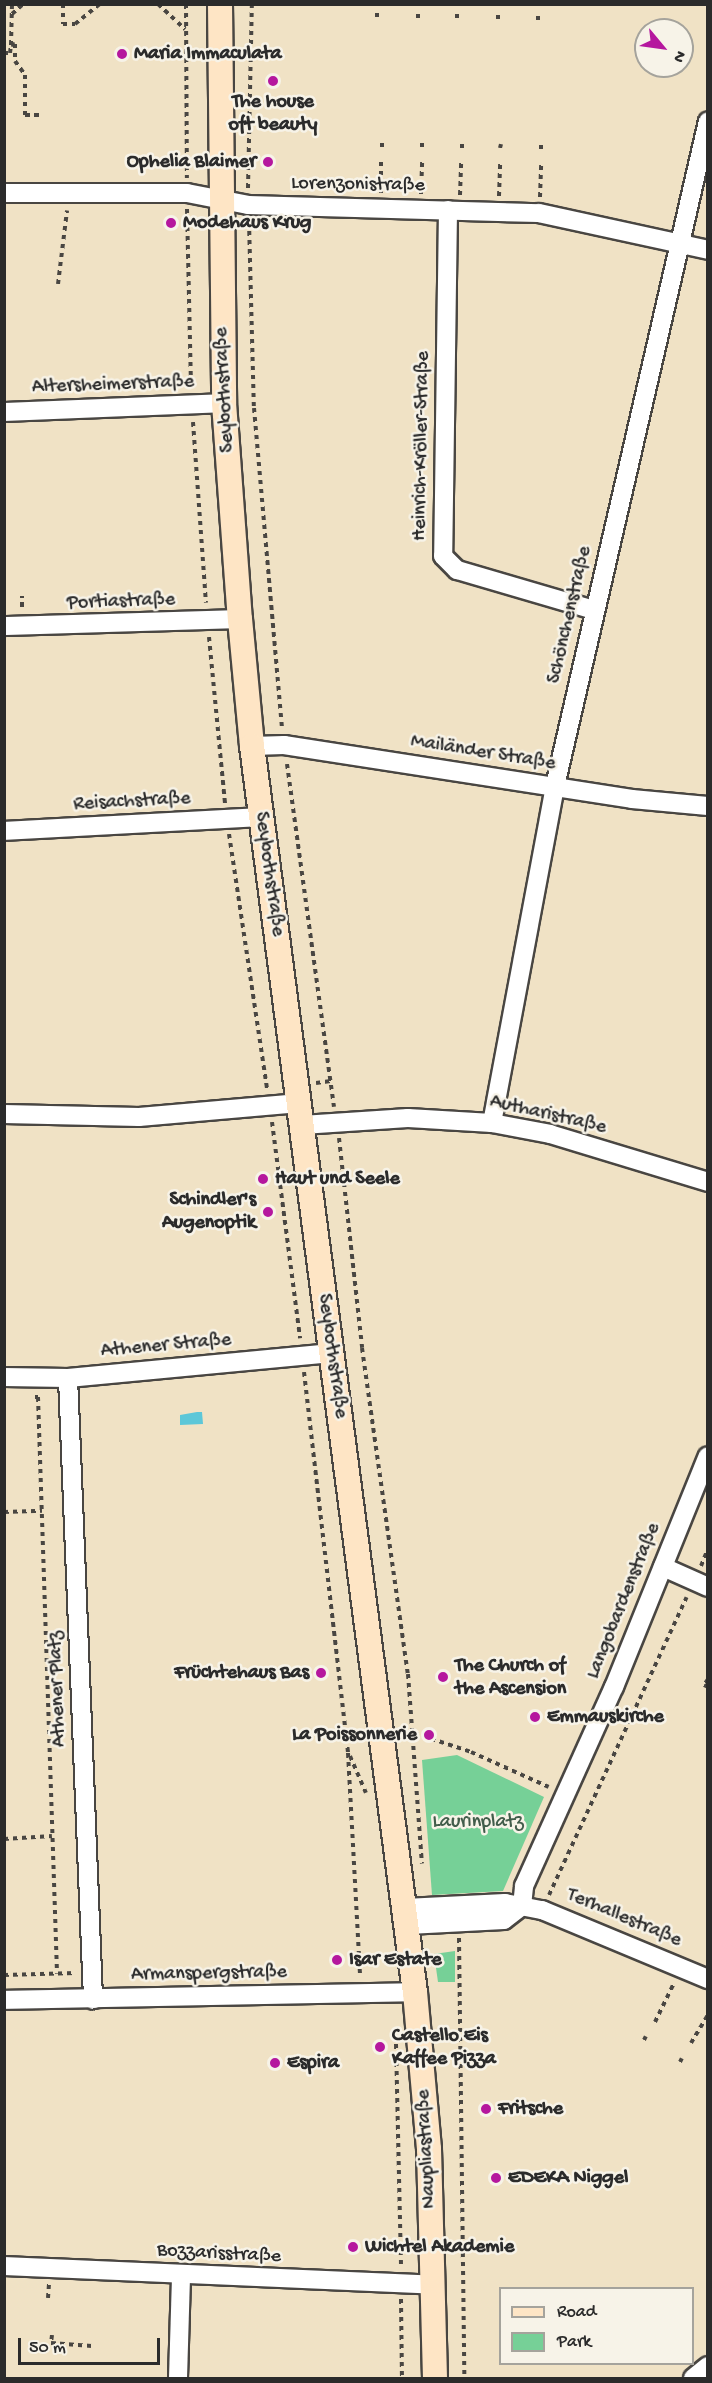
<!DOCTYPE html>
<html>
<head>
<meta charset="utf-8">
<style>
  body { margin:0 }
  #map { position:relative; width:712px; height:2383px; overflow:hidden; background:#f0e2c5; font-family:"Gochi Hand",sans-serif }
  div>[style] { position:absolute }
  .green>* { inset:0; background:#76d097 }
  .water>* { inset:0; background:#5dc7d8 }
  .path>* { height:4px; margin-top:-2px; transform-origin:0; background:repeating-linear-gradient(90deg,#494642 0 4.5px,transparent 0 9px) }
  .roads { filter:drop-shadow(2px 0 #494642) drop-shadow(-2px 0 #494642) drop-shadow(0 2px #494642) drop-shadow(0 -2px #494642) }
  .street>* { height:18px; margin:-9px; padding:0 9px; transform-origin:9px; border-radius:9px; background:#fff }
  .secondary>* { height:24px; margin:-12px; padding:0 12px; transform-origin:12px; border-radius:12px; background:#fee5c5 }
  .dots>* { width:16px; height:16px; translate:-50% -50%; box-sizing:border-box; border:3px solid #f7f3e8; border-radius:50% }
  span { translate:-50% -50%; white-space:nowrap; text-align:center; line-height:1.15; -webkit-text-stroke:5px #f7f3e8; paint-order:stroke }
  .poi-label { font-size:20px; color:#2b2b2b; font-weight:700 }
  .left { translate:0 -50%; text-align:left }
  .right { translate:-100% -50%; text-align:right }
  .street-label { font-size:20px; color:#2b2b2b }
  .park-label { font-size:20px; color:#425d4b }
  .frame { position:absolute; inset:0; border:6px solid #2b2b2b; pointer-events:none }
  .legend { position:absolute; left:499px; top:2287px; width:195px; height:78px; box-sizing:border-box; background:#f7f3e8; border:2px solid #a5a39c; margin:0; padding:8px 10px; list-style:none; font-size:18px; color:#2b2b2b }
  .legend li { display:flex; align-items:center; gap:12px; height:30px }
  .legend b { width:30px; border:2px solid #a5a39c }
  .north { position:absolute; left:634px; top:18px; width:60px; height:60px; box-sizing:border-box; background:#f7f3e8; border:2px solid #a5a39c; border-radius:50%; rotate:119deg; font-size:16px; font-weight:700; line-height:24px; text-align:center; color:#2b2b2b }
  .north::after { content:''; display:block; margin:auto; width:21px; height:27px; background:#b5179e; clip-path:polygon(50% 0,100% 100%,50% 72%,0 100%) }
  .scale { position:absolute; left:18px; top:2338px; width:142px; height:27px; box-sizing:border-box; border:3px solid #2b2b2b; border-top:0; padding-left:8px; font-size:18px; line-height:21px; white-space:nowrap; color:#2b2b2b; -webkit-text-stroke:4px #f7f3e8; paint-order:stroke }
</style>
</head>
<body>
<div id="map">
  <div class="green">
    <div style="clip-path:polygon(457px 1755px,544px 1797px,503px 1891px,432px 1895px,422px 1760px)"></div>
    <div style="clip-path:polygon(455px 1951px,455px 1982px,438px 1982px,434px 1954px)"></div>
  </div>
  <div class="water">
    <div style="clip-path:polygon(197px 1412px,202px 1412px,203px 1424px,180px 1425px,180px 1415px)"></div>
  </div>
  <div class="path">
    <div style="left:63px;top:4px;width:20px;rotate:90deg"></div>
    <div style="left:63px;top:24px;width:12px"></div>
    <div style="left:75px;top:24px;width:32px;rotate:-39deg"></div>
    <div style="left:158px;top:4px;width:37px;rotate:43deg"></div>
    <div style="left:186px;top:4px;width:174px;rotate:89.7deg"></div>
    <div style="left:12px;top:14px;width:15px;rotate:-42deg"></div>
    <div style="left:457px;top:14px;width:5px;rotate:90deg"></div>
    <div style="left:377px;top:17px;width:4px;rotate:-90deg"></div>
    <div style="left:418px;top:18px;width:5px;rotate:-90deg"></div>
    <div style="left:498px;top:19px;width:4px;rotate:-90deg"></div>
    <div style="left:538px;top:20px;width:5px;rotate:-90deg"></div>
    <div style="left:11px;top:45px;width:4px;rotate:-14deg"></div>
    <div style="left:15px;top:44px;width:17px;rotate:90deg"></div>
    <div style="left:15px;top:61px;width:17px;rotate:54deg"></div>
    <div style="left:25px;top:75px;width:40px;rotate:90deg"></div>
    <div style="left:25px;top:115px;width:16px"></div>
    <div style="left:4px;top:53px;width:6px"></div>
    <div style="left:10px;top:53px;width:8px;rotate:-83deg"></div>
    <div style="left:11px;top:45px;width:41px;rotate:-88.6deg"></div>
    <div style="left:382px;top:147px;width:5px;rotate:-90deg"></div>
    <div style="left:422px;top:147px;width:5px;rotate:-90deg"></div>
    <div style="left:462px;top:148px;width:5px;rotate:-90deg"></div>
    <div style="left:500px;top:148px;width:4px;rotate:-76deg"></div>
    <div style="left:541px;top:149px;width:4px;rotate:-90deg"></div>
    <div style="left:248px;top:188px;width:184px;rotate:-88.8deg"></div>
    <div style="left:381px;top:193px;width:32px;rotate:-90deg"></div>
    <div style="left:421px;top:194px;width:32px;rotate:-88deg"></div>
    <div style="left:460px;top:195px;width:32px;rotate:-88deg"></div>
    <div style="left:499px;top:196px;width:32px;rotate:-88deg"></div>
    <div style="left:540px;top:197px;width:32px;rotate:-88deg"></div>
    <div style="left:187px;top:209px;width:179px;rotate:88.7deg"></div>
    <div style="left:249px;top:222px;width:186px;rotate:88.5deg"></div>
    <div style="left:254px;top:408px;width:322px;rotate:85deg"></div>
    <div style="left:58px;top:284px;width:74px;rotate:-83deg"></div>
    <div style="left:193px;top:422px;width:181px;rotate:85.9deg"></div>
    <div style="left:131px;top:594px;width:11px;rotate:90deg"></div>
    <div style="left:22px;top:607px;width:11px;rotate:-90deg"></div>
    <div style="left:209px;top:637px;width:167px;rotate:84.5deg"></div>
    <div style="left:287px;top:764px;width:346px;rotate:82.2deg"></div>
    <div style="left:229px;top:834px;width:257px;rotate:81.5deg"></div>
    <div style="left:316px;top:1083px;width:15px;rotate:-8deg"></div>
    <div style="left:272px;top:1122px;width:218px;rotate:82.6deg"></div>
    <div style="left:339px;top:1138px;width:211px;rotate:83.7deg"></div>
    <div style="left:362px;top:1348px;width:329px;rotate:82deg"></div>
    <div style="left:408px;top:1674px;width:190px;rotate:85.8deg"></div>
    <div style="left:304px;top:1372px;width:384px;rotate:83.4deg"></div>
    <div style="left:348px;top:1753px;width:224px;rotate:86.9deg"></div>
    <div style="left:35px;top:1397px;width:3px"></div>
    <div style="left:38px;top:1397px;width:577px;rotate:88.11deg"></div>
    <div style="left:4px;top:1512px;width:38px;rotate:-2deg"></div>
    <div style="left:701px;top:1566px;width:18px;rotate:-68deg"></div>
    <div style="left:708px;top:1679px;width:7px;rotate:124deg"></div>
    <div style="left:704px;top:1685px;width:4px;rotate:27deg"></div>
    <div style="left:403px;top:1735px;width:11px;rotate:-10deg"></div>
    <div style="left:414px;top:1733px;width:60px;rotate:18.4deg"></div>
    <div style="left:471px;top:1752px;width:85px;rotate:24.2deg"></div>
    <div style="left:350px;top:1756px;width:40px;rotate:66.6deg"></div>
    <div style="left:4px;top:1839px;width:48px;rotate:-3.6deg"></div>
    <div style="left:549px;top:1895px;width:328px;rotate:-65.2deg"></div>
    <div style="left:459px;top:1938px;width:440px;rotate:89.3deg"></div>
    <div style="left:4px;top:1975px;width:72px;rotate:-1.6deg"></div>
    <div style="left:655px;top:2022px;width:43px;rotate:-64deg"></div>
    <div style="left:644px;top:2040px;width:4px;rotate:-63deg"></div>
    <div style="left:691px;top:2043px;width:33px;rotate:-59deg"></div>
    <div style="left:396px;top:2044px;width:224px;rotate:88.7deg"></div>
    <div style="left:680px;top:2062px;width:4px;rotate:-63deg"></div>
    <div style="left:48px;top:2298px;width:15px;rotate:-86deg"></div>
    <div style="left:401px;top:2299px;width:79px;rotate:89.3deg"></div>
    <div style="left:52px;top:2335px;width:8px;rotate:97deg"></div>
    <div style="left:51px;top:2343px;width:41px;rotate:4.2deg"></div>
  </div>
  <div class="roads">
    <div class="street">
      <div style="left:4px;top:193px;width:183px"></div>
      <div style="left:187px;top:193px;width:62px;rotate:11.1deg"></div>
      <div style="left:248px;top:205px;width:291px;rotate:1.6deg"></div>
      <div style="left:539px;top:213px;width:173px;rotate:12.3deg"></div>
      <div style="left:448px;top:210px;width:346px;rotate:90.8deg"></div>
      <div style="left:443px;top:556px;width:20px;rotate:45deg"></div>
      <div style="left:457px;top:570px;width:143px;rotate:16.3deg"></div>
      <div style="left:4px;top:412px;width:220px;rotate:-2.3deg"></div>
      <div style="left:4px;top:626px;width:236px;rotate:-1.7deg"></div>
      <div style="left:252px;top:746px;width:32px;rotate:-2deg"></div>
      <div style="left:284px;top:745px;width:352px;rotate:8.8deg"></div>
      <div style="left:632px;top:799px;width:76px;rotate:5.3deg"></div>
      <div style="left:4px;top:831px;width:258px;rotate:-3.1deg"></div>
      <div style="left:4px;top:1114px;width:135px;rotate:1.3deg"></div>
      <div style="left:139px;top:1117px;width:161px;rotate:-5deg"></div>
      <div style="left:492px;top:1123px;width:343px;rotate:-79.4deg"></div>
      <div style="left:555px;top:786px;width:682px;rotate:-77.04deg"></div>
      <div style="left:302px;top:1125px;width:106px;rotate:-3.8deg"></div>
      <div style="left:408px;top:1118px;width:84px;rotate:3.4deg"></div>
      <div style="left:492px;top:1123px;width:59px;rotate:10.7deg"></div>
      <div style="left:550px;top:1134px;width:165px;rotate:16.9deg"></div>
      <div style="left:4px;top:1377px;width:64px;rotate:0.9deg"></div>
      <div style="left:68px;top:1378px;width:265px;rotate:-5.4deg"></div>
      <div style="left:68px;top:1378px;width:622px;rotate:87.69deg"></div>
      <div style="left:663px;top:1567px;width:49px;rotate:24deg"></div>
      <div style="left:405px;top:1908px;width:100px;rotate:-2.9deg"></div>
      <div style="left:505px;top:1903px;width:38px;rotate:11deg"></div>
      <div style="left:542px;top:1910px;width:180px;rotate:22.6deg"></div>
      <div style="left:408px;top:1925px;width:96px;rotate:-3deg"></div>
      <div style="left:504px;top:1920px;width:23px;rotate:-38deg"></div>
      <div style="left:522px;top:1906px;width:20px;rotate:-84deg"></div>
      <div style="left:524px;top:1886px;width:218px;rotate:-65.7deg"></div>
      <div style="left:614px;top:1687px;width:249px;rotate:-67.9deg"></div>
      <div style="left:4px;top:2000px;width:411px;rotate:-1.1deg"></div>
      <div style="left:4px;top:2266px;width:428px;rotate:2.5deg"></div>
      <div style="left:178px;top:2378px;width:103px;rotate:-88.3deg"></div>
      <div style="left:693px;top:2378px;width:19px;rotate:-39deg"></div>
    </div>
    <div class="secondary">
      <div style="left:220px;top:4px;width:399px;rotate:89.4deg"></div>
      <div style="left:224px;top:403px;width:217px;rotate:85.8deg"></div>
      <div style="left:240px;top:619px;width:128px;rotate:84.6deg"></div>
      <div style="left:252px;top:746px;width:1257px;rotate:82.55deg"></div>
      <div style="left:415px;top:1992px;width:158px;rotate:84.9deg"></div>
      <div style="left:429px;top:2149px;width:229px;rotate:88.5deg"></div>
    </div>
  </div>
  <div class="dots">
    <div style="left:122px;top:54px;background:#b5179e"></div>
    <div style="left:273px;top:81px;background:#b5179e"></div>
    <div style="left:268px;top:162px;background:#b5179e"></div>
    <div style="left:171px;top:223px;background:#b5179e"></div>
    <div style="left:263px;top:1179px;background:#b5179e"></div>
    <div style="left:268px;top:1212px;background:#b5179e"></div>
    <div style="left:321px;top:1673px;background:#b5179e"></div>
    <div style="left:443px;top:1677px;background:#b5179e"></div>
    <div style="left:535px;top:1717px;background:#b5179e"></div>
    <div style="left:429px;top:1735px;background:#b5179e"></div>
    <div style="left:337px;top:1960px;background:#b5179e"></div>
    <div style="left:380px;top:2047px;background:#b5179e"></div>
    <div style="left:275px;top:2063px;background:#b5179e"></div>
    <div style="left:486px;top:2109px;background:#b5179e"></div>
    <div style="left:496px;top:2178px;background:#b5179e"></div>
    <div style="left:353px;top:2247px;background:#b5179e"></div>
  </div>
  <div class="poi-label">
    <span class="left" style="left:134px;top:54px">Maria Immaculata</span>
    <span style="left:273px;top:114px">The house<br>oft beauty</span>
    <span class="right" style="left:256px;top:162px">Ophelia Blaimer</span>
    <span class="left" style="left:183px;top:223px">Modehaus Krug</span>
    <span class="left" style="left:275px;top:1179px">Haut und Seele</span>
    <span class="right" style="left:256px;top:1212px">Schindler's<br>Augenoptik</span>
    <span class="left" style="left:455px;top:1678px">The Church of<br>the Ascension</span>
    <span class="right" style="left:309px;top:1673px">Früchtehaus Bas</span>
    <span class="left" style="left:547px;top:1717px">Emmauskirche</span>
    <span class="right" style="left:417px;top:1735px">La Poissonnerie</span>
    <span class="left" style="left:349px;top:1960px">Isar Estate</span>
    <span class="left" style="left:392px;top:2048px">Castello Eis<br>Kaffee Pizza</span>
    <span class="left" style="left:287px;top:2063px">Espira</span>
    <span class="left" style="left:498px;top:2109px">Fritsche</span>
    <span class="left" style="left:508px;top:2178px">EDEKA Niggel</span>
    <span class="left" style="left:365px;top:2247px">Wichtel Akademie</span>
  </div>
  <div class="street-label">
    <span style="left:358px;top:185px;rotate:1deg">Lorenzonistraße</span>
    <span style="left:113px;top:385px;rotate:-2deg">Altersheimerstraße</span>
    <span style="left:225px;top:390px;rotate:-93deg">Seybothstraße</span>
    <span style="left:422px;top:446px;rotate:-89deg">Heinrich-Kröller-Straße</span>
    <span style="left:121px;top:602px;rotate:-2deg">Portiastraße</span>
    <span style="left:570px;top:615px;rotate:-77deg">Schönchenstraße</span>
    <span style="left:483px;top:753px;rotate:9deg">Mailänder Straße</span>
    <span style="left:132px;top:802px;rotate:-3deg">Reisachstraße</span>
    <span style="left:269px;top:874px;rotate:82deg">Seybothstraße</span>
    <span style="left:548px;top:1115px;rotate:13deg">Autharistraße</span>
    <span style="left:166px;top:1346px;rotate:-5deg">Athener Straße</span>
    <span style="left:332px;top:1356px;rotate:82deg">Seybothstraße</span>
    <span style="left:624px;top:1601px;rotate:-68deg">Langobardenstraße</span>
    <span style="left:58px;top:1689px;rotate:-92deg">Athener Platz</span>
    <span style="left:624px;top:1918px;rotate:23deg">Terhallestraße</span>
    <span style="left:209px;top:1974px;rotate:-1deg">Armanspergstraße</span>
    <span style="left:427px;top:2149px;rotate:-93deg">Naupliastraße</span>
    <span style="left:219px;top:2254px;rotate:3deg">Bozzarisstraße</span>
  </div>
  <div class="park-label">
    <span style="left:478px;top:1822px">Laurinplatz</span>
  </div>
  <div class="frame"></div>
  <ul class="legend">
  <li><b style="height:8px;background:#fee5c5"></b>Road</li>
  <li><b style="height:16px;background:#76d097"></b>Park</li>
  </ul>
  <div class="north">N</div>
  <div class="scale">50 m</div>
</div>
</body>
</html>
